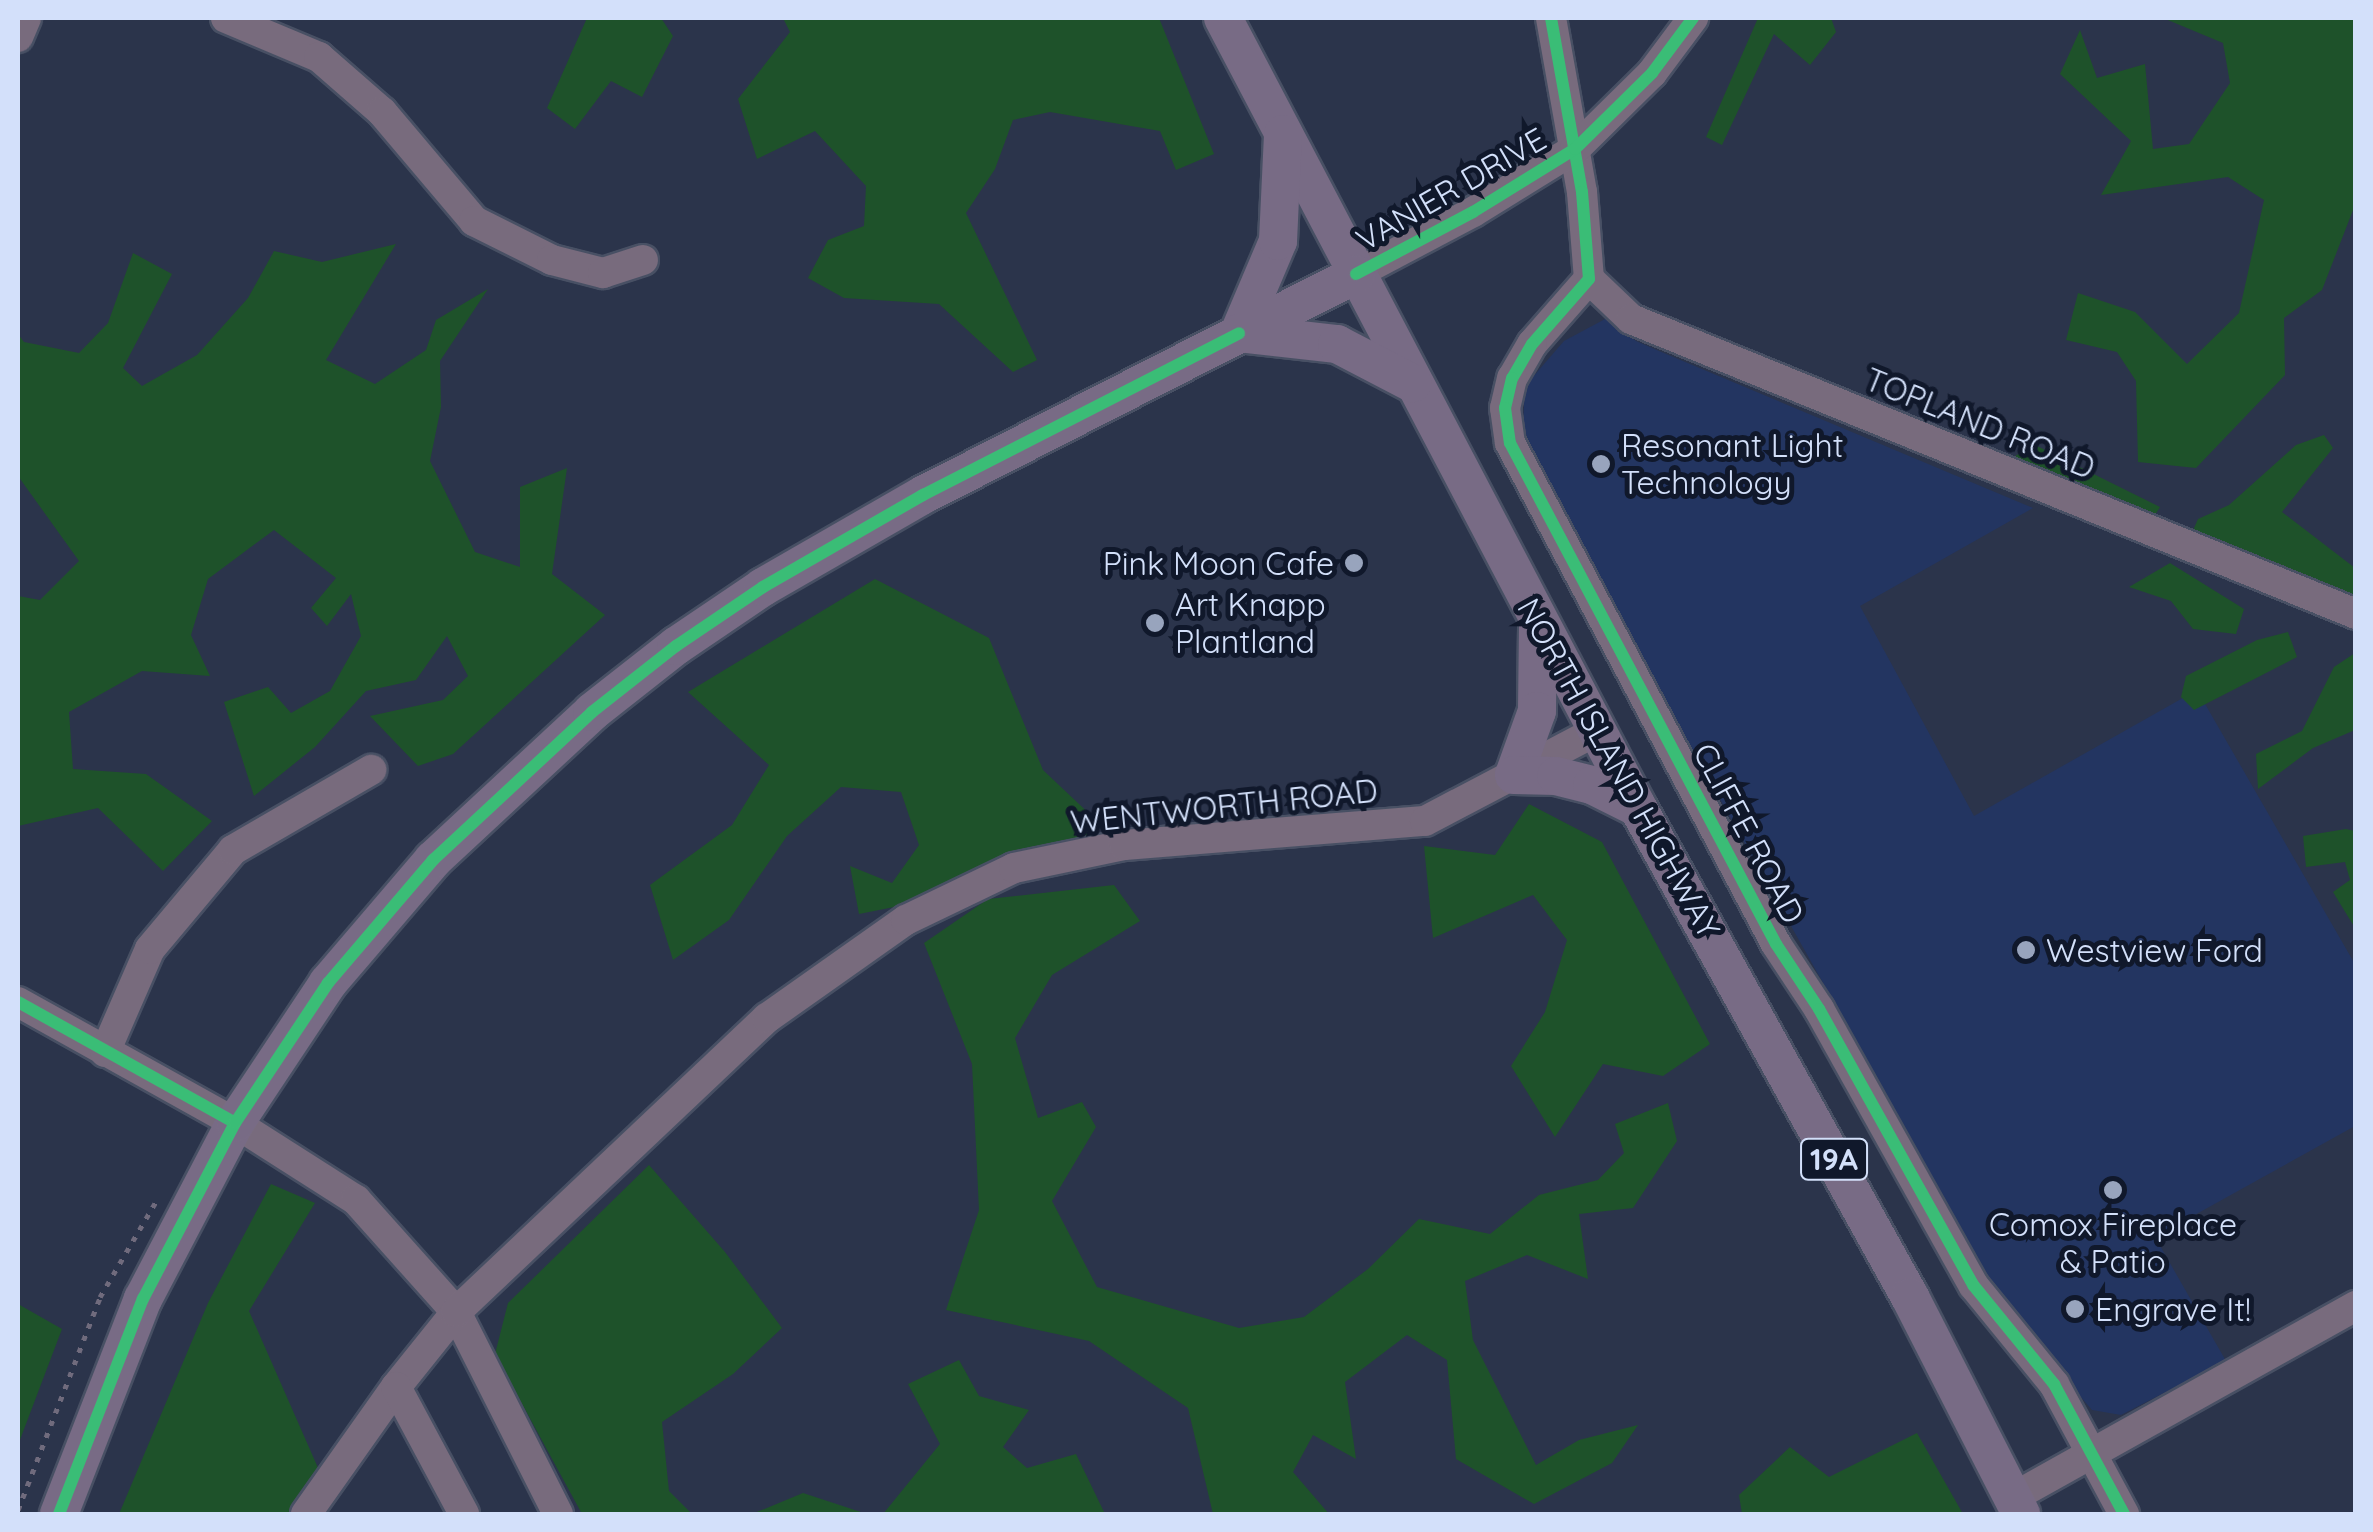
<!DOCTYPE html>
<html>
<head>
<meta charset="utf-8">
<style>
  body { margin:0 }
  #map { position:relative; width:2373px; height:1532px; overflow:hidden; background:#2b344b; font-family:Quicksand,sans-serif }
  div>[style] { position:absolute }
  .built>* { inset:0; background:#233561 }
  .green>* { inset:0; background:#1e522a }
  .path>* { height:5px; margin-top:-2.5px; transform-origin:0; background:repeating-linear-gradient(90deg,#706b7d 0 5px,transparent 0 13px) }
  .roads { filter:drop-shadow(2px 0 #485064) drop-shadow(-2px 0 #485064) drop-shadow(0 2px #485064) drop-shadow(0 -2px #485064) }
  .minor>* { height:30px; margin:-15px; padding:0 15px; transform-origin:15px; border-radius:15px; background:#786b7d }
  .major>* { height:38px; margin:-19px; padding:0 19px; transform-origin:19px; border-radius:19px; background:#786b85 }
  .cycleway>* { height:12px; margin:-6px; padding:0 6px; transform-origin:6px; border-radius:6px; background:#3abd76 }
  .dots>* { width:28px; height:28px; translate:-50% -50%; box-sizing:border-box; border:5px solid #10182b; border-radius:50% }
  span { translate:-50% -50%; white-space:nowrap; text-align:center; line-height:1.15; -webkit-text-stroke:10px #10182b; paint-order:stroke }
  .shield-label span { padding:2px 8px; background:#10182b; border:2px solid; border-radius:8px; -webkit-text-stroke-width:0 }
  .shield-label { font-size:30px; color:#d3e0fa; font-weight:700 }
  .street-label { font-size:32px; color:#d3e0fa }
  .poi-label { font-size:32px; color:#d3e0fa }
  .left { translate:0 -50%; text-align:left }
  .right { translate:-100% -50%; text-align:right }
  .frame { position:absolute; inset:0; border:20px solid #d3e0fa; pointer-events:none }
</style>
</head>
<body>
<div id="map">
  <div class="built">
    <div style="clip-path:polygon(1607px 318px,1636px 341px,1659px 351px,2033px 508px,1860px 606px,1974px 816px,2197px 690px,2356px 966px,2355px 1126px,2155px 1237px,2226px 1361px,2121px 1415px,2092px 1410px,2008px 1313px,1540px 478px,1523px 425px,1525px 386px,1564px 341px)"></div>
  </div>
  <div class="green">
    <div style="clip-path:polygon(587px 18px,661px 18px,673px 36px,642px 97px,611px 81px,575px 129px,547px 108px)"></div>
    <div style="clip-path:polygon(783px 18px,1159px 18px,1214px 154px,1176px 170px,1160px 131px,1050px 112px,1013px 120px,995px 169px,966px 213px,1037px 360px,1013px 372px,939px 304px,844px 298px,808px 278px,828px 240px,864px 226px,866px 186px,815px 131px,757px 159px,738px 99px,790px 32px)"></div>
    <div style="clip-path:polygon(1758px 18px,1831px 18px,1836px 32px,1810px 65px,1774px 34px,1722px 145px,1706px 137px)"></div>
    <div style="clip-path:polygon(2163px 18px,2355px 18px,2355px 205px,2322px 290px,2284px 318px,2285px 375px,2196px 468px,2138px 462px,2136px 381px,2117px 352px,2066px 340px,2078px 293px,2135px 312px,2187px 364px,2239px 313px,2264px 200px,2228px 177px,2101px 195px,2131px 141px,2060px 74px,2080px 30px,2097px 78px,2145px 64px,2153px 149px,2189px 144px,2230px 83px,2223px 43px)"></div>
    <div style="clip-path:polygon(396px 244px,326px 360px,375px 384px,426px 350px,436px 320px,488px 289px,440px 361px,441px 407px,430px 461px,475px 552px,520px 567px,520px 487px,567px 468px,552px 574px,605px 615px,453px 754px,418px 766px,370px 716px,443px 700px,468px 676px,447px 636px,416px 680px,366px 691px,315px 747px,254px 796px,224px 702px,268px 687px,291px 713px,330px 691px,361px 636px,351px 594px,327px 626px,311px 608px,336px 578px,274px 530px,208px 579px,191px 635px,210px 676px,142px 671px,69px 712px,73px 769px,146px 774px,212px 821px,163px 871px,98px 808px,18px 826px,18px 596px,40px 600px,79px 561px,18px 476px,18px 334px,24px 342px,79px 353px,108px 323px,133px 253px,172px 274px,123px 368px,142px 386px,197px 355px,248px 298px,274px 251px,322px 262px)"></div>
    <div style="clip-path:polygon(2324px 435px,2333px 448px,2282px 512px,2355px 568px,2355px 628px,2183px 553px,2198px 519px,2229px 505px,2296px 445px)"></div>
    <div style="clip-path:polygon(2035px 445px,2160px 507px,2141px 537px,2008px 460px)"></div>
    <div style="clip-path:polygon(2170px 563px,2244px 609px,2236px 634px,2193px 629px,2171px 601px,2129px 587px)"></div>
    <div style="clip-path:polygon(875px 579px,989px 638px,1043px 770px,1097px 821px,1083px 852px,929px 900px,859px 914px,850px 866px,892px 883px,919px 845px,901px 792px,841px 787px,787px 836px,729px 920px,673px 960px,650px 885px,732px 825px,769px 765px,688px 692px)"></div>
    <div style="clip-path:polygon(2288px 632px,2297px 657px,2194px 710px,2181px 697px,2186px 676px,2257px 640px)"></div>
    <div style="clip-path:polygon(2355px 653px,2355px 730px,2313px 748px,2258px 789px,2256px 754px,2302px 731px,2334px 667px)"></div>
    <div style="clip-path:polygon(1529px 804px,1602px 842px,1710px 1044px,1663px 1076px,1603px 1064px,1555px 1137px,1511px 1066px,1545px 1012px,1567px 940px,1533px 895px,1433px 938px,1424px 846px,1495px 855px)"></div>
    <div style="clip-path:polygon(2346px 829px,2355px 831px,2355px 928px,2333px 892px,2350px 880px,2345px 862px,2306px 867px,2303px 836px)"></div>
    <div style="clip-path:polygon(1114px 885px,1140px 921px,1052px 975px,1015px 1038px,1038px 1118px,1082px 1102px,1096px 1127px,1052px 1201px,1097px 1287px,1239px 1328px,1304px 1317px,1368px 1269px,1419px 1219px,1490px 1234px,1539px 1195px,1598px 1180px,1624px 1153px,1615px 1124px,1668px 1103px,1677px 1141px,1633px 1208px,1579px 1214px,1588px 1279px,1527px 1255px,1465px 1281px,1473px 1340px,1536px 1465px,1579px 1440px,1638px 1425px,1612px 1463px,1534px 1504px,1456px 1459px,1447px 1360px,1407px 1335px,1345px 1382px,1356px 1459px,1313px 1435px,1293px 1472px,1329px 1514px,1213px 1514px,1188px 1408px,1089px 1341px,946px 1310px,979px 1210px,972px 1064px,924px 943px,988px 899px)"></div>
    <div style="clip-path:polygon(649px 1165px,725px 1252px,782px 1328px,733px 1374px,662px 1422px,669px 1491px,692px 1514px,582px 1514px,495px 1354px,508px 1303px)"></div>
    <div style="clip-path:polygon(271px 1184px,315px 1203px,249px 1311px,326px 1486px,306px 1514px,119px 1514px,208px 1303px)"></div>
    <div style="clip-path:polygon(18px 1304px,62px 1329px,18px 1445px)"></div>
    <div style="clip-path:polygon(959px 1360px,979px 1396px,1029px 1410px,1003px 1447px,1027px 1468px,1076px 1454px,1105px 1514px,883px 1514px,940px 1444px,908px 1384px)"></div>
    <div style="clip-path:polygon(1917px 1433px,1963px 1514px,1742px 1514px,1739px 1495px,1790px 1447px,1829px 1477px)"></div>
    <div style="clip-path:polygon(803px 1493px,867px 1514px,752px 1514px)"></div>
  </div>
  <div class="path">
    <div style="left:18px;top:1510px;width:228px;rotate:-68.9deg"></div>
    <div style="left:100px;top:1297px;width:115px;rotate:-59.6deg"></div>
  </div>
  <div class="roads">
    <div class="minor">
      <div style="left:226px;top:18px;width:101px;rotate:22.8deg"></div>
      <div style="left:319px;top:57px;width:84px;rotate:41.1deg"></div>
      <div style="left:382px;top:112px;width:143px;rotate:49.8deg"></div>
      <div style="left:474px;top:221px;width:87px;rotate:26.6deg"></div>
      <div style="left:552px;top:260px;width:53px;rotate:14.3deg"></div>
      <div style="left:603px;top:273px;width:42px;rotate:-18deg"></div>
      <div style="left:1551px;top:18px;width:177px;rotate:79.9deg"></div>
      <div style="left:1582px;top:192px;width:87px;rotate:85.4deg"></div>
      <div style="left:1589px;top:279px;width:86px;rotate:131.2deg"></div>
      <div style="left:1532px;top:344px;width:39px;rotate:120deg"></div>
      <div style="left:1512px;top:378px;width:31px;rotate:103deg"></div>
      <div style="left:1505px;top:408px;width:35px;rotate:82deg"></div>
      <div style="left:1510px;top:443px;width:567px;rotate:62.03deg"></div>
      <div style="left:1776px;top:944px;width:78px;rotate:56.5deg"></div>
      <div style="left:1819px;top:1009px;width:317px;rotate:60.8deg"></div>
      <div style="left:1974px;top:1286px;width:127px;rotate:50.8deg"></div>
      <div style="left:2054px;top:1384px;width:148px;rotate:61.7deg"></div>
      <div style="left:18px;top:37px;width:21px;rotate:-67deg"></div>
      <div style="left:1356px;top:274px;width:132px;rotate:-27.9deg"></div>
      <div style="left:1473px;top:212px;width:120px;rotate:-31.7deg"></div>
      <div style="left:1575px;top:149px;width:108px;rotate:-44.6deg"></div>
      <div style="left:1652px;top:73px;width:69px;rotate:-53.3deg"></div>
      <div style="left:1589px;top:279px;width:58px;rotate:43.6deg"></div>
      <div style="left:1631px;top:319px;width:783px;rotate:22.14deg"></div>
      <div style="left:18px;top:1002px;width:248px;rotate:29.1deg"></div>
      <div style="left:235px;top:1123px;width:143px;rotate:32.5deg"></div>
      <div style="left:356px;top:1200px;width:150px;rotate:48.2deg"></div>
      <div style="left:456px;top:1312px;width:226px;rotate:63.2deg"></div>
      <div style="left:105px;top:1052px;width:112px;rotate:-66.4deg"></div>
      <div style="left:150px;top:949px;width:129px;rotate:-50deg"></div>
      <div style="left:233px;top:850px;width:160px;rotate:-30.1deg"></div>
      <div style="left:396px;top:1387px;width:96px;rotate:-51.3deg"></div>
      <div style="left:456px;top:1312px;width:428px;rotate:-43.4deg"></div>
      <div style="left:767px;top:1018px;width:170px;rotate:-35.2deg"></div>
      <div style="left:906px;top:920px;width:120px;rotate:-25.7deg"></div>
      <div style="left:1014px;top:868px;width:112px;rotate:-11.8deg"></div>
      <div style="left:1124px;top:845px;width:302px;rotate:-4.6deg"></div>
      <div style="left:1425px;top:821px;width:195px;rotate:-27.7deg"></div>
      <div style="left:2012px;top:1498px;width:394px;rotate:-29.2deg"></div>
      <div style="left:306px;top:1514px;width:156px;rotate:-54.7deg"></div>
      <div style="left:396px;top:1387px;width:144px;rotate:61.8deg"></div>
    </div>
    <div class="major">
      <div style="left:1223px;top:18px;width:892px;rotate:62.29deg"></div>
      <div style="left:1638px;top:808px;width:560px;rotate:60.92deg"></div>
      <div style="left:1910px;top:1297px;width:244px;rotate:62.9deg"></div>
      <div style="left:1239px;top:333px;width:100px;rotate:-67deg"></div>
      <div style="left:1278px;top:241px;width:107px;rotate:-87.3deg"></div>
      <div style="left:1239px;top:333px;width:99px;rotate:6.4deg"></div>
      <div style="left:1337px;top:344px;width:85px;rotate:27.5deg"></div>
      <div style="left:1538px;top:627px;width:84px;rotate:90.7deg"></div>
      <div style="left:1537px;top:711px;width:68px;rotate:109.8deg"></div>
      <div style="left:1514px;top:775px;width:42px;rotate:1.4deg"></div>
      <div style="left:1556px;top:776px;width:37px;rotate:14deg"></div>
      <div style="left:1592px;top:785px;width:51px;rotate:26.6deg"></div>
      <div style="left:59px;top:1514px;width:231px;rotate:-68.7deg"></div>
      <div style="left:143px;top:1299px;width:199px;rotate:-62.4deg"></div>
      <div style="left:235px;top:1123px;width:168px;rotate:-56.4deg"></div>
      <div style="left:328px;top:983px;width:162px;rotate:-49.5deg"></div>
      <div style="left:433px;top:860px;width:217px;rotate:-42.9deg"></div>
      <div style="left:592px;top:712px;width:107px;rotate:-38.2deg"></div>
      <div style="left:676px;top:646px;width:105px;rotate:-34.1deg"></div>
      <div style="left:763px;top:587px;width:185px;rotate:-29.9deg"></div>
      <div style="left:923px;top:495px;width:486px;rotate:-27deg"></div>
    </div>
  </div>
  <div class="cycleway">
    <div style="left:1551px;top:18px;width:177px;rotate:79.9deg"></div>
    <div style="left:1582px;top:192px;width:87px;rotate:85.4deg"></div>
    <div style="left:1589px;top:279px;width:86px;rotate:131.2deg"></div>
    <div style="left:1532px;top:344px;width:39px;rotate:120deg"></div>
    <div style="left:1512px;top:378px;width:31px;rotate:103deg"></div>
    <div style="left:1505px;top:408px;width:35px;rotate:82deg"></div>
    <div style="left:1510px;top:443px;width:567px;rotate:62.03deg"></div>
    <div style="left:1776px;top:944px;width:78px;rotate:56.5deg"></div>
    <div style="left:1819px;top:1009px;width:317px;rotate:60.8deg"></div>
    <div style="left:1974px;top:1286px;width:127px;rotate:50.8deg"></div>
    <div style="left:2054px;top:1384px;width:148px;rotate:61.7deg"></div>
    <div style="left:1356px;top:274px;width:132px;rotate:-27.9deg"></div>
    <div style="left:1473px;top:212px;width:120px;rotate:-31.7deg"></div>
    <div style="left:1575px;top:149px;width:108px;rotate:-44.6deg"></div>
    <div style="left:1652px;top:73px;width:69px;rotate:-53.3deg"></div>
    <div style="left:18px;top:1002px;width:248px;rotate:29.1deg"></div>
    <div style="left:59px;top:1514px;width:231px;rotate:-68.7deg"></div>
    <div style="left:143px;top:1299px;width:199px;rotate:-62.4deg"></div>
    <div style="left:235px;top:1123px;width:168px;rotate:-56.4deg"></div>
    <div style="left:328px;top:983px;width:162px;rotate:-49.5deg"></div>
    <div style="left:433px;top:860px;width:217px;rotate:-42.9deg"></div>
    <div style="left:592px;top:712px;width:107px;rotate:-38.2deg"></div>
    <div style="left:676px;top:646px;width:105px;rotate:-34.1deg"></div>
    <div style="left:763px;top:587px;width:185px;rotate:-29.9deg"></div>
    <div style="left:923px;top:495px;width:355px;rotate:-27.1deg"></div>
  </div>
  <div class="dots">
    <div style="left:1601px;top:464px;background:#98a4bd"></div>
    <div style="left:1354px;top:563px;background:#98a4bd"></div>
    <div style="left:1155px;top:623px;background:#98a4bd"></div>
    <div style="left:2026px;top:950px;background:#98a4bd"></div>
    <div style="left:2113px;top:1190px;background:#98a4bd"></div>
    <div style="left:2075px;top:1309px;background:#98a4bd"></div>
  </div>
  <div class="shield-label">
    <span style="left:1834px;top:1159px">19A</span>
  </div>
  <div class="street-label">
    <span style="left:1451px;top:189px;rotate:-30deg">VANIER DRIVE</span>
    <span style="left:1980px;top:423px;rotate:22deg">TOPLAND ROAD</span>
    <span style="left:1619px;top:768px;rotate:61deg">NORTH ISLAND HIGHWAY</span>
    <span style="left:1224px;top:806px;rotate:-6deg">WENTWORTH ROAD</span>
    <span style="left:1749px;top:833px;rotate:62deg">CLIFFE ROAD</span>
  </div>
  <div class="poi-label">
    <span class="left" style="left:1621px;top:464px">Resonant Light<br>Technology</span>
    <span class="right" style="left:1334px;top:563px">Pink Moon Cafe</span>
    <span class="left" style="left:1175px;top:623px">Art Knapp<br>Plantland</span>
    <span class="left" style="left:2046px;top:950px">Westview Ford</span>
    <span style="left:2113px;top:1243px">Comox Fireplace<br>&amp; Patio</span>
    <span class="left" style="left:2095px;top:1309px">Engrave It!</span>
  </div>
  <div class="frame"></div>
</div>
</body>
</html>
